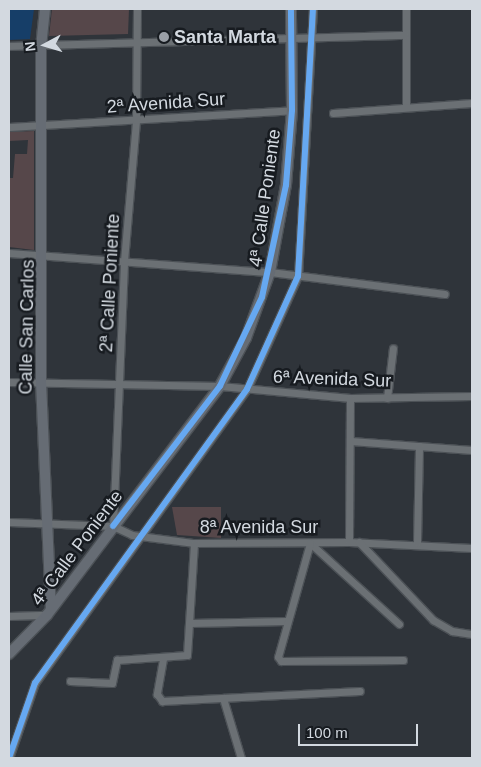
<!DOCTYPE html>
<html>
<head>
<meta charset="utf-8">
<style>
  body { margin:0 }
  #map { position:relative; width:481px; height:767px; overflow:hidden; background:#2f343a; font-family:Arial,sans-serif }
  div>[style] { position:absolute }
  .green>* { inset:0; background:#163e68 }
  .building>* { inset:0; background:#56474a }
  .roads { filter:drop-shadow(1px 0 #4c5156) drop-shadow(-1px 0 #4c5156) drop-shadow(0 1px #4c5156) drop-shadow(0 -1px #4c5156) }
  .minor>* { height:7px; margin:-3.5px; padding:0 3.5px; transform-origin:3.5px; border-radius:3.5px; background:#6b7074 }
  .primary>* { height:10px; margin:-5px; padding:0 5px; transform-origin:5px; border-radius:5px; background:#666c74 }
  .cycleway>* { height:6px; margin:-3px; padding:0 3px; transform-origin:3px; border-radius:3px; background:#66a8f1 }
  .dots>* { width:14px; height:14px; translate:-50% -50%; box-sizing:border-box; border:2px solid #171b20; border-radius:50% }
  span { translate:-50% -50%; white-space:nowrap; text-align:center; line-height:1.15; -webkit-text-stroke:5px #171b20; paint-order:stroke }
  .poi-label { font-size:18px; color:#d3d9e0; font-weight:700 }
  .left { translate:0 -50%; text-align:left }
  .street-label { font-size:18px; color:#d3d9e0 }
  .frame { position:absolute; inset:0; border:10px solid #d3d9e0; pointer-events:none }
  .north { position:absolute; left:20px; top:20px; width:50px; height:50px; -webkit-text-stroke:4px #171b20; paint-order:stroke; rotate:264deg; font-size:14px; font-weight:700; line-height:20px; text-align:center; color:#d3d9e0 }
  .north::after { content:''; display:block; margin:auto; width:18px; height:22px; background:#d3d9e0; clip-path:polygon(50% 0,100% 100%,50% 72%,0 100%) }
  .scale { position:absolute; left:298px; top:724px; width:120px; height:22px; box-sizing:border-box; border:2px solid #d3d9e0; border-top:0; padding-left:6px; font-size:15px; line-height:18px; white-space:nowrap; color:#d3d9e0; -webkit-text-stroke:4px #171b20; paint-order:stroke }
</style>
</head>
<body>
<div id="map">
  <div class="green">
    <div style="clip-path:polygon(9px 9px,34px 9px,30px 39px,9px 40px)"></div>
  </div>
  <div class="building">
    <div style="clip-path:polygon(52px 9px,129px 9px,128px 34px,49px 36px)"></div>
    <div style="clip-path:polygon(34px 131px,34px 250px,9px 247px,9px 178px,13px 178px,15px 154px,27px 154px,28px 140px,9px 141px,9px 132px)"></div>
    <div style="clip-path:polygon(172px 507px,221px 507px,221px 538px,177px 535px)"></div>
  </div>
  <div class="roads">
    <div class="minor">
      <div style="left:406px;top:9px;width:96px;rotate:90deg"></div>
      <div style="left:9px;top:46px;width:396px;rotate:-1.6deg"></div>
      <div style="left:333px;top:113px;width:139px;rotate:-4.1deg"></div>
      <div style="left:9px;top:127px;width:284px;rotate:-3.4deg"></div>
      <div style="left:9px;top:253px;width:262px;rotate:4.2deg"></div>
      <div style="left:270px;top:272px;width:176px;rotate:7.2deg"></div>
      <div style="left:9px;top:382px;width:211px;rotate:1.1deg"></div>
      <div style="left:220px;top:386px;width:131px;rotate:5.3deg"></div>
      <div style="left:350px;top:398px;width:122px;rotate:-0.9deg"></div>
      <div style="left:387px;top:398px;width:50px;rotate:-83.2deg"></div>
      <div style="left:351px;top:441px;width:121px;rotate:4.3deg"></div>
      <div style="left:9px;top:522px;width:104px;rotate:2.2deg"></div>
      <div style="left:113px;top:526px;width:21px;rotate:25deg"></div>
      <div style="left:132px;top:535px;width:63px;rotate:7.4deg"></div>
      <div style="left:194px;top:543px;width:155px;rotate:-0.4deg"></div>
      <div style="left:349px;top:542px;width:123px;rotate:2.8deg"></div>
      <div style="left:113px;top:526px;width:265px;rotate:-87.6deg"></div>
      <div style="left:124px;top:261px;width:142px;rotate:-85.1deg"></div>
      <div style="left:136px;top:120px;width:111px;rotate:-89.5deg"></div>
      <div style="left:349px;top:542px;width:144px;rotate:-89.6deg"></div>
      <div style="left:359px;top:542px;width:108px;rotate:46.5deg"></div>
      <div style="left:433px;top:620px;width:22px;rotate:30deg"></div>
      <div style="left:452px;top:631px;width:20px;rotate:9deg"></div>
      <div style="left:417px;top:543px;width:97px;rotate:-88.8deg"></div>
      <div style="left:9px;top:616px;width:38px;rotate:-2deg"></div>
      <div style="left:190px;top:623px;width:96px;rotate:-1.2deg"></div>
      <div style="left:399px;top:624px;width:120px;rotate:-137.7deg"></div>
      <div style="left:310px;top:543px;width:118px;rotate:105.7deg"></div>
      <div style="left:278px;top:657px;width:5px;rotate:53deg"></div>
      <div style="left:281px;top:661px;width:122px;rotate:-0.5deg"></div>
      <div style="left:163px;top:659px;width:36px;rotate:100deg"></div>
      <div style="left:157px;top:694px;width:9px;rotate:54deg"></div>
      <div style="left:162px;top:701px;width:198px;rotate:-2.9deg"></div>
      <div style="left:70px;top:681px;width:42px;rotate:2.7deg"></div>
      <div style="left:112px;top:683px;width:24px;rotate:-78deg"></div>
      <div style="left:117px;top:660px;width:70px;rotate:-4.1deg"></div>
      <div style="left:187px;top:655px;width:112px;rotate:-86.4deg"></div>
      <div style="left:223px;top:698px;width:63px;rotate:73.3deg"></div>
      <div style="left:9px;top:758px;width:79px;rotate:-70.9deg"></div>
      <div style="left:35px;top:683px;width:362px;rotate:-54.2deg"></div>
      <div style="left:247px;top:389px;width:124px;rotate:-65.7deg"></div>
      <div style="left:298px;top:276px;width:267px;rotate:-86.8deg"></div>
    </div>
    <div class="primary">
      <div style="left:45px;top:9px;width:36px;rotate:96deg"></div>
      <div style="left:41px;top:45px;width:337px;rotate:90deg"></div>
      <div style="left:41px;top:382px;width:227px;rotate:87.5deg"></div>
      <div style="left:9px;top:654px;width:54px;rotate:-45.7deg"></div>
      <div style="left:47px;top:615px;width:287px;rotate:-52.9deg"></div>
      <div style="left:220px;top:386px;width:55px;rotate:-61.6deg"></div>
      <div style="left:246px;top:338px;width:70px;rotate:-70deg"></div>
      <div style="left:270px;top:272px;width:88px;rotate:-79.6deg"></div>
      <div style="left:286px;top:185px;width:75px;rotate:-85.4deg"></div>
      <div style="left:292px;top:110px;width:101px;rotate:-90.6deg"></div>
    </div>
  </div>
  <div class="cycleway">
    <div style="left:113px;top:526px;width:176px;rotate:-52.6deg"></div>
    <div style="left:220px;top:386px;width:98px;rotate:-64.7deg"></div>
    <div style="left:262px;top:297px;width:115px;rotate:-77.9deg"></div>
    <div style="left:286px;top:185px;width:75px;rotate:-85.4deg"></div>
    <div style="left:292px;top:110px;width:101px;rotate:-90.6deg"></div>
    <div style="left:9px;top:758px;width:79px;rotate:-70.9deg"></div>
    <div style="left:35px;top:683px;width:362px;rotate:-54.2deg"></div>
    <div style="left:247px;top:389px;width:124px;rotate:-65.7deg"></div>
    <div style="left:298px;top:276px;width:267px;rotate:-86.8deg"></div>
  </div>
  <div class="dots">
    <div style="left:164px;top:37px;background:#9a9fa6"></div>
  </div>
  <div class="poi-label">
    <span class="left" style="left:174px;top:37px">Santa Marta</span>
  </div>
  <div class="street-label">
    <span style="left:166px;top:103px;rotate:-4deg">2ª Avenida Sur</span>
    <span style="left:265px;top:198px;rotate:-82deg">4ª Calle Poniente</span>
    <span style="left:110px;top:283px;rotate:-87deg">2ª Calle Poniente</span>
    <span style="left:27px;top:327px;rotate:-89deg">Calle San Carlos</span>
    <span style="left:332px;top:379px;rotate:2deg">6ª Avenida Sur</span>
    <span style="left:259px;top:527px">8ª Avenida Sur</span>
    <span style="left:77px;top:548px;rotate:-53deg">4ª Calle Poniente</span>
  </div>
  <div class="frame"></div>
  <div class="north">N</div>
  <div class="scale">100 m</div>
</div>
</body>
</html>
